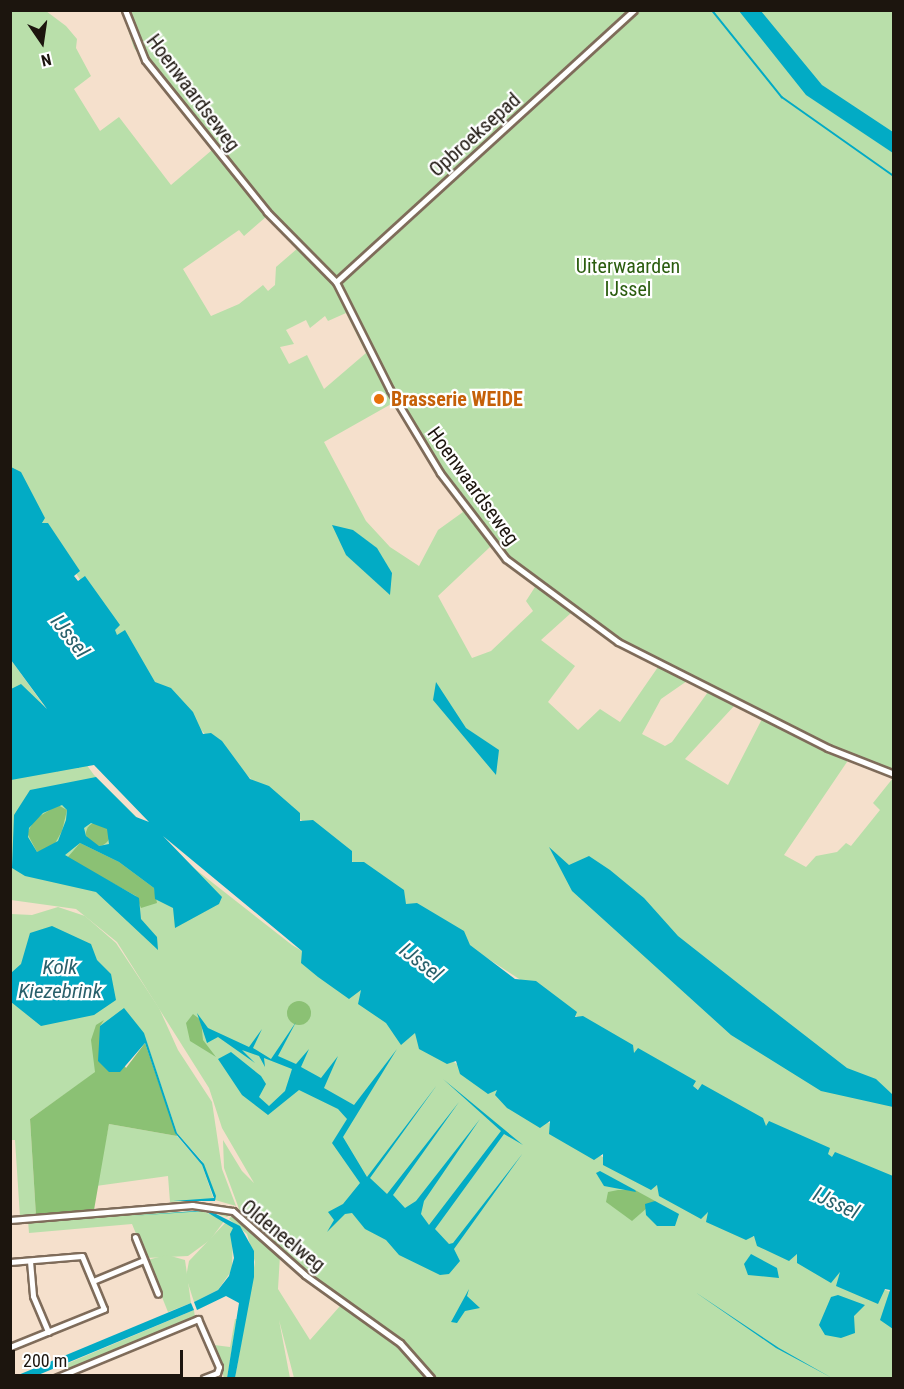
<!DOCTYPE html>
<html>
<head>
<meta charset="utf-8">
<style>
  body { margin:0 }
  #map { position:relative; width:904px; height:1389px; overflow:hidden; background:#f5e0cc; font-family:"Roboto Condensed",sans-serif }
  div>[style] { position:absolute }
  .green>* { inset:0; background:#b9dfaa }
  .forest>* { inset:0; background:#8bc174 }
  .round { border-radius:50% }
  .water>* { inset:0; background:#02abc5 }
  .stream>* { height:1.5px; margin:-0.75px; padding:0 0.75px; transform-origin:0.75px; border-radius:0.75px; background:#02abc5 }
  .roads { filter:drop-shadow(2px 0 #7f6c5a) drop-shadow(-2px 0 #7f6c5a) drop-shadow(0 2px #7f6c5a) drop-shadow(0 -2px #7f6c5a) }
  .minor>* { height:5px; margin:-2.5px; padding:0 2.5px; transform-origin:2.5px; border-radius:2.5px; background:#fff }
  .dots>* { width:16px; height:16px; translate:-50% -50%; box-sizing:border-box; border:3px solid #fff; border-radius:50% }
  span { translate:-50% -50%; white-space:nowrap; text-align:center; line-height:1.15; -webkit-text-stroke:4.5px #fff; paint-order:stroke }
  .street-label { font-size:20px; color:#1c150e }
  .park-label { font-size:20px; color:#2b5d0f }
  .food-label { font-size:20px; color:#c56008; font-weight:700 }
  .left { translate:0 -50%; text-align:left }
  .water-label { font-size:21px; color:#29606b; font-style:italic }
  .frame { position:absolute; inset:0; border:12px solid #1c150e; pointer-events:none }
  .north { position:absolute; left:12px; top:12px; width:60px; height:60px; -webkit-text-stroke:4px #fff; paint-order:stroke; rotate:167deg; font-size:16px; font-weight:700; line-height:24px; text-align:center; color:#1c150e }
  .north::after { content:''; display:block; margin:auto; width:21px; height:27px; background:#1c150e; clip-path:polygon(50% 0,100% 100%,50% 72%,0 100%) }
  .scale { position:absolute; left:12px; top:1350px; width:171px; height:27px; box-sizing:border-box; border:3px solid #1c150e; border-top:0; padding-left:8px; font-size:18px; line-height:21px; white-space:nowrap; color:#1c150e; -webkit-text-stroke:4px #fff; paint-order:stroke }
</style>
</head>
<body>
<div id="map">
  <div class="green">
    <div style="clip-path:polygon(evenodd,10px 11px,46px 11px,66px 26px,77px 39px,76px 48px,91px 76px,74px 89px,100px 131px,119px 117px,171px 185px,212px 150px,134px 48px,122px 11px,893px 11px,893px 775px,849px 759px,784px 855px,806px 867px,816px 856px,837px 852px,846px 843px,851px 846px,880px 810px,873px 803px,893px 778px,893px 1185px,765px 1127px,633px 1053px,407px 906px,252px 780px,157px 687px,116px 634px,11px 475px,10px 11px,267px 216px,298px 248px,276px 267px,275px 285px,268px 291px,263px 285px,239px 304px,211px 316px,183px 269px,239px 230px,244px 236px,267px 216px,10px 11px,346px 313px,366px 353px,324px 389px,307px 355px,289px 364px,280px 347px,294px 344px,286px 330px,306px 320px,310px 328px,325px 316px,328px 321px,346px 313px,10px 11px,393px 403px,463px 512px,438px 530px,419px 566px,390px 547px,366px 521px,324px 442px,393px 403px,10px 11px,490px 547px,535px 587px,526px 601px,533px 611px,491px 651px,472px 658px,438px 596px,490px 547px,10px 11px,571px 613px,658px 667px,620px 722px,600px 709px,578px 730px,548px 702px,575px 666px,541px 640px,571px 613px,10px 11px,687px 681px,708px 692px,672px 742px,665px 746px,642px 734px,661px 699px,687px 681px,10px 11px,735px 705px,762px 719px,728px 785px,685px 759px,735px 705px)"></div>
    <div style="clip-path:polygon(11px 660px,94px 775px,167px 847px,292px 945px,362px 987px,452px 1061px,601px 1156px,756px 1238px,893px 1293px,893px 1378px,433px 1378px,403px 1342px,311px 1279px,239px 1209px,224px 1168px,223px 1140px,242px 1171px,254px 1183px,222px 1128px,209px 1088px,117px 942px,76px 909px,11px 900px)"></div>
    <div style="clip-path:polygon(58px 907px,85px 916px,116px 943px,159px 1008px,178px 1050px,212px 1102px,222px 1169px,236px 1206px,215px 1200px,202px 1161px,177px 1133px,146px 1040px,120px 1072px,89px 1077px,30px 1119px,36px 1216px,20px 1217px,15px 1140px,11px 1140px,11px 914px,32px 915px)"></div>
    <div style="clip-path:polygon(109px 1124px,177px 1136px,202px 1165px,214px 1200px,170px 1202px,168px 1176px,96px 1186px)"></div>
    <div style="clip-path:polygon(200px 1206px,230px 1214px,227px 1217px,201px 1209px,130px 1214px,202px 1211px,225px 1220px,210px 1240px,188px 1256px,146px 1258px,132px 1224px,29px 1233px,28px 1220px)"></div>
    <div style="clip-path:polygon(233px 1214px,280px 1255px,278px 1289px,310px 1340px,340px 1306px,400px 1349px,425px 1378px,294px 1378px,279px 1320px,290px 1378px,235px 1378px,255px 1262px,247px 1234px,229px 1219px)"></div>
    <div style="clip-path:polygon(227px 1221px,233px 1228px,232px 1270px,218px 1290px,194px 1302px,186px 1277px,189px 1261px)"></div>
    <div style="clip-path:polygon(167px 1255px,185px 1260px,191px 1303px,168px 1312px,147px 1260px)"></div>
    <div style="clip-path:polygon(194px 1310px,195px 1318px,70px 1370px,64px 1365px)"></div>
    <div style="clip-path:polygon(235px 1319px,237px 1319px,227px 1378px,224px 1378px,214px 1345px,230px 1347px)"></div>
  </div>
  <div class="forest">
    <div style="clip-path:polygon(58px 805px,67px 810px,62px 831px,53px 847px,37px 852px,27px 833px,35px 819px)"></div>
    <div class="round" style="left:86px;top:822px;width:24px;height:24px"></div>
    <div style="clip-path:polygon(80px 843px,119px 862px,154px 888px,157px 903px,141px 908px,136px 896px,67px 858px)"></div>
    <div class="round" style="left:287px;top:1001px;width:24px;height:24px"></div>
    <div style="clip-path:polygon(193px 1014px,201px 1020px,203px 1040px,216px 1057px,190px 1041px,186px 1023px)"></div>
    <div style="clip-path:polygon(104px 1020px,100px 1026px,126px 1068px,145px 1043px,177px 1136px,109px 1124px,94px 1210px,36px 1216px,30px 1119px,95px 1072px,91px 1040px,96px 1025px)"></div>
    <div style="clip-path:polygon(618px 1190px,635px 1190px,655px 1201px,632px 1221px,606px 1202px,608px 1192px)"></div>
  </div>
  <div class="water">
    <div style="clip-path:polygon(739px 11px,761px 11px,822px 85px,893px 132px,893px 153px,806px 95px)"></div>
    <div style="clip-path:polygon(evenodd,11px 467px,21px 472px,45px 518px,42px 523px,48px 523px,80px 571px,74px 576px,78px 581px,85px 576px,120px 625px,115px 630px,117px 635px,125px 630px,155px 682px,171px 688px,193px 712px,203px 734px,211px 733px,222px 741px,250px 779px,269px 786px,300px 813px,300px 821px,313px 820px,352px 851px,352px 862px,364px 862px,404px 890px,406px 904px,417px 903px,464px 931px,470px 945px,515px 979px,536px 981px,577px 1012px,575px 1017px,583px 1016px,633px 1045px,634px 1053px,638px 1048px,696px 1081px,693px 1086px,698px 1090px,702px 1084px,763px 1118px,766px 1126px,769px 1121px,830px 1148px,828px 1154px,832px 1157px,835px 1152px,893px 1176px,893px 1329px,880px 1320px,890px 1290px,885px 1289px,878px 1304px,836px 1286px,840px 1272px,831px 1283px,797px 1263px,797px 1254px,789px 1261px,757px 1246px,754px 1236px,746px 1240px,706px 1222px,708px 1212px,701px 1219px,659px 1196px,657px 1185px,651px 1190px,603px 1165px,603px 1154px,594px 1160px,549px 1134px,550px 1121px,540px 1128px,507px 1108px,495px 1095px,497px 1090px,488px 1094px,460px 1074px,456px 1061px,447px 1064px,419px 1049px,415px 1033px,401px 1045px,386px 1023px,358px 1004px,361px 990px,349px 999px,318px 977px,301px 963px,302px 951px,163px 836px,222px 897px,219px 904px,175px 928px,173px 908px,155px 899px,154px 888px,119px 862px,80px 843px,65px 855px,139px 898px,141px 919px,157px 937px,158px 950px,96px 892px,25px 876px,12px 868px,14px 815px,30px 790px,96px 777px,136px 817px,149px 822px,94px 765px,11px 780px,11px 689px,21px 684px,47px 709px,11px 660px,11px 467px,62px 805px,67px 810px,66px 820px,58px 841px,37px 852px,28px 837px,29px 828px,43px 813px,62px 805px,11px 467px,91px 823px,107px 829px,109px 844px,99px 846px,86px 836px,84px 828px,91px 823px)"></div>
    <div style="clip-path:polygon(332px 525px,353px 530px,377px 548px,392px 573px,390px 595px,346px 555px)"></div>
    <div style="clip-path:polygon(436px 682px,466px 728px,499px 750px,496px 775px,433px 700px)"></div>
    <div style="clip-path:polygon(549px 847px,569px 865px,589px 856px,610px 870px,644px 898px,678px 936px,758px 999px,847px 1068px,876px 1079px,893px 1095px,893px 1107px,821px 1091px,731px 1035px,572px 891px)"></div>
    <div style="clip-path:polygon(52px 926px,91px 944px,97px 960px,111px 974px,116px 1000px,94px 1015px,41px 1026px,11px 1002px,11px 973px,21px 964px,30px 933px)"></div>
    <div style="clip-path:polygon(124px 1008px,144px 1033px,177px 1133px,204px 1164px,216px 1196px,215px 1201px,173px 1201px,214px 1198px,202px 1165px,175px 1133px,145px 1043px,120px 1072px,109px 1072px,98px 1061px,100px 1026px)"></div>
    <div style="clip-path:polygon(197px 1013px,208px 1028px,249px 1047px,262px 1029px,253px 1048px,271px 1059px,296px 1022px,278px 1056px,296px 1064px,309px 1049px,301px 1067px,321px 1078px,338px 1056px,324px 1088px,354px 1105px,397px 1049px,343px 1137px,367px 1177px,437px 1085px,370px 1178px,387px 1194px,459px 1102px,393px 1195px,405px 1208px,416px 1201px,480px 1119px,424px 1201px,421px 1214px,429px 1225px,501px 1131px,443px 1079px,523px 1145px,504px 1134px,435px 1229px,449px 1244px,453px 1243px,523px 1153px,454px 1249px,460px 1261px,449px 1274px,440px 1275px,399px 1255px,386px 1240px,365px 1229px,352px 1213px,345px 1214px,327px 1232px,334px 1220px,328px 1212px,343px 1204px,360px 1183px,332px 1143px,347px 1119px,338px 1109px,299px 1090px,268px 1115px,242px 1095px,218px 1059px,231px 1052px,261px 1076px,266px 1084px,259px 1097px,269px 1106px,285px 1091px,292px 1069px,264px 1058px,265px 1067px,259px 1056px,242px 1050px,255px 1063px,218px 1037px,207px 1043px)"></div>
    <div style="clip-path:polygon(600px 1171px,635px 1190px,636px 1192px,604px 1186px,596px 1173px)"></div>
    <div style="clip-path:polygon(655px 1201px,679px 1214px,675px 1226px,657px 1226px,646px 1215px,645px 1204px)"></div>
    <div style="clip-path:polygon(208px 1210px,240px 1226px,254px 1251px,254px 1277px,235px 1378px,227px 1378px,239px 1303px,226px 1296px,197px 1310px,194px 1302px,218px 1290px,229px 1276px,234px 1258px,230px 1234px,233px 1228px,205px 1211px,130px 1216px)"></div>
    <div style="clip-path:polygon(751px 1254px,777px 1268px,779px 1278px,748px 1275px,744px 1264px)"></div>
    <div style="clip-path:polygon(469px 1289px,467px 1296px,480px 1308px,465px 1311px,457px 1323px,451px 1322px)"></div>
    <div style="clip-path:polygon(695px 1292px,779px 1348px,832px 1378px,776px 1348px)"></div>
    <div style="clip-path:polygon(838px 1295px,865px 1305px,854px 1316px,855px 1333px,841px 1338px,825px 1335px,819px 1325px,831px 1297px)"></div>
    <div style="clip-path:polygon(191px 1303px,194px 1310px,31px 1378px,11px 1378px)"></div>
  </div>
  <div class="stream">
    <div style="left:712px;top:10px;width:112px;rotate:51.2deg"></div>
    <div style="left:782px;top:97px;width:137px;rotate:35.2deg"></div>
  </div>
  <div class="roads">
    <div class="minor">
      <div style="left:125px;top:10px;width:54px;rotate:68.2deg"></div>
      <div style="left:145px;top:60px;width:195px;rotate:51.2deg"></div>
      <div style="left:267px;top:212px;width:98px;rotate:45.4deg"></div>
      <div style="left:336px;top:282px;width:121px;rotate:63.4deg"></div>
      <div style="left:390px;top:390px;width:97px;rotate:58.9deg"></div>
      <div style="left:440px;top:473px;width:108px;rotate:52.5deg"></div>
      <div style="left:506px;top:559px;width:139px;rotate:36.5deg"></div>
      <div style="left:618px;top:642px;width:235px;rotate:26.8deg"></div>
      <div style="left:828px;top:748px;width:71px;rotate:21.5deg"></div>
      <div style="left:336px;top:282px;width:403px;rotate:-42.4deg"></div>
      <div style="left:10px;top:1220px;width:183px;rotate:-4.7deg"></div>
      <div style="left:192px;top:1205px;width:41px;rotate:8.3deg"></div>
      <div style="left:233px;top:1211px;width:96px;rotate:41.6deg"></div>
      <div style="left:305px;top:1275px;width:117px;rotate:35.6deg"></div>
      <div style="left:400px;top:1343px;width:47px;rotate:48.5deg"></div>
      <div style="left:135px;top:1237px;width:61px;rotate:68deg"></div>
      <div style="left:30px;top:1261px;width:35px;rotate:85deg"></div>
      <div style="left:33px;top:1296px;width:39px;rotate:67deg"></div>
      <div style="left:10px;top:1262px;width:72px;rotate:-4.8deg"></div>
      <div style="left:82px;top:1256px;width:57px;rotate:67.5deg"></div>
      <div style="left:104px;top:1309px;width:101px;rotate:158deg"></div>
      <div style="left:93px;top:1281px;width:55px;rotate:-22.4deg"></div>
      <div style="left:55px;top:1378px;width:155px;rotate:-22.4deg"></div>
      <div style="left:198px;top:1319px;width:52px;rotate:66.4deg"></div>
      <div style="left:219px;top:1367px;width:6px;rotate:108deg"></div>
      <div style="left:217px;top:1373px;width:14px;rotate:159deg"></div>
    </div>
  </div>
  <div class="dots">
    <div style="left:379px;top:399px;background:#e8710a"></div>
  </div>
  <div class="street-label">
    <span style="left:193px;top:93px;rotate:53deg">Hoenwaardseweg</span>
    <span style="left:475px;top:135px;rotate:-42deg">Opbroeksepad</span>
    <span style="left:473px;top:486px;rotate:54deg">Hoenwaardseweg</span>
    <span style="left:283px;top:1236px;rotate:39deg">Oldeneelweg</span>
  </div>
  <div class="park-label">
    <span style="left:628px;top:278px">Uiterwaarden<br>IJssel</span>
  </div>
  <div class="food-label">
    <span class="left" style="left:391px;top:399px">Brasserie WEIDE</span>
  </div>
  <div class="water-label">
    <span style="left:70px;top:636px;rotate:52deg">IJssel</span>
    <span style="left:421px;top:962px;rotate:38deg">IJssel</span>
    <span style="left:60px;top:979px">Kolk<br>Kiezebrink</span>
    <span style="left:836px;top:1203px;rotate:25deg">IJssel</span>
  </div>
  <div class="frame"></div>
  <div class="north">N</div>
  <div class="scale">200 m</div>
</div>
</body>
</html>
